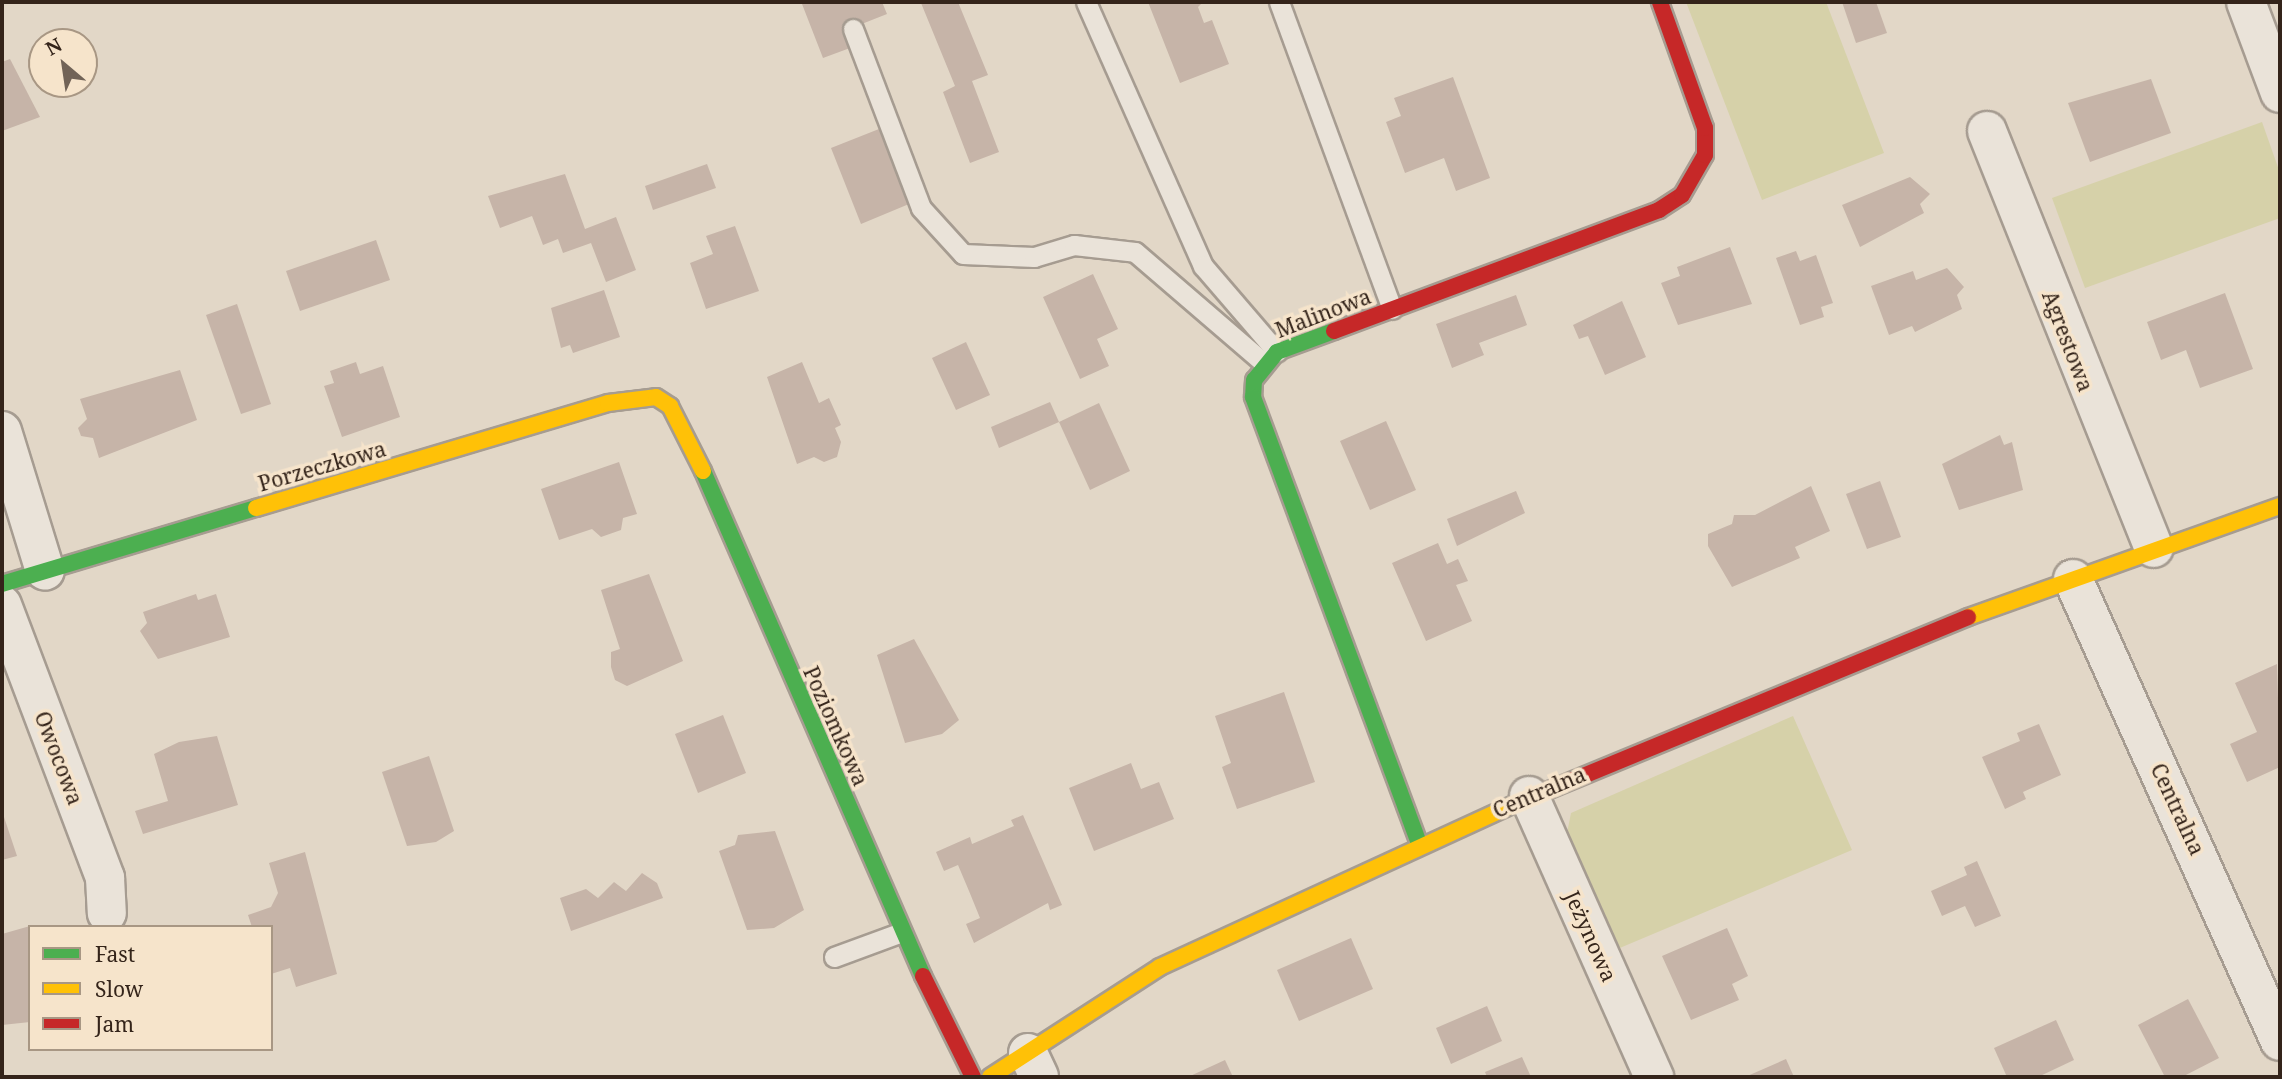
<!DOCTYPE html>
<html>
<head>
<meta charset="utf-8">
<style>
  body { margin:0 }
  #map { position:relative; width:2282px; height:1079px; overflow:hidden; background:#e2d7c7; font-family:"Noto Serif",serif }
  div>[style] { position:absolute }
  .green>* { inset:0; background:#d6d1a9 }
  .building>* { inset:0; background:#c6b4a8 }
  .roads { filter:drop-shadow(2px 0 #a69c91) drop-shadow(-2px 0 #a69c91) drop-shadow(0 2px #a69c91) drop-shadow(0 -2px #a69c91) }
  .lane>* { height:19px; margin:-9.5px; padding:0 9.5px; transform-origin:9.5px; border-radius:9.5px; background:#eae3d9 }
  .street>* { height:38px; margin:-19px; padding:0 19px; transform-origin:19px; border-radius:19px; background:#eae3d9 }
  .fast>* { height:16px; margin:-8px; padding:0 8px; transform-origin:8px; border-radius:8px; background:#4caf50 }
  .slow>* { height:16px; margin:-8px; padding:0 8px; transform-origin:8px; border-radius:8px; background:#ffc107 }
  .jam>* { height:16px; margin:-8px; padding:0 8px; transform-origin:8px; border-radius:8px; background:#c62828 }
  span { translate:-50% -50%; white-space:nowrap; text-align:center; line-height:1.15; -webkit-text-stroke:7px #f6e4cb; paint-order:stroke }
  .street-label { font-size:21px; color:#34241a }
  .frame { position:absolute; inset:0; border:4px solid #34241a; pointer-events:none }
  .legend { position:absolute; left:28px; top:925px; width:245px; height:126px; box-sizing:border-box; background:#f6e4cb; border:2px solid #a89784; margin:0; padding:9px 12px; list-style:none; font-size:21px; color:#34241a }
  .legend li { display:flex; align-items:center; gap:14px; height:35px }
  .legend b { width:35px; border:2px solid #a89784 }
  .north { position:absolute; left:28px; top:28px; width:70px; height:70px; box-sizing:border-box; background:#f6e4cb; border:2px solid #a89784; border-radius:50%; rotate:331deg; font-size:19px; font-weight:700; line-height:28px; text-align:center; color:#34241a }
  .north::after { content:''; display:block; margin:auto; width:24px; height:32px; background:#716357; clip-path:polygon(50% 0,100% 100%,50% 72%,0 100%) }
</style>
</head>
<body>
<div id="map">
  <div class="green">
    <div style="clip-path:polygon(1686px 2px,1826px 2px,1884px 153px,1762px 200px)"></div>
    <div style="clip-path:polygon(2262px 122px,2280px 173px,2280px 218px,2085px 288px,2052px 198px)"></div>
    <div style="clip-path:polygon(1793px 716px,1852px 850px,1615px 950px,1567px 833px,1571px 813px)"></div>
  </div>
  <div class="building">
    <div style="clip-path:polygon(807px 2px,882px 2px,887px 14px,844px 31px,850px 48px,823px 58px,802px 4px)"></div>
    <div style="clip-path:polygon(913px 2px,958px 2px,988px 75px,972px 81px,999px 152px,970px 163px,943px 92px,955px 86px,921px 3px)"></div>
    <div style="clip-path:polygon(1148px 2px,1203px 2px,1198px 7px,1204px 23px,1212px 20px,1229px 64px,1180px 83px)"></div>
    <div style="clip-path:polygon(1842px 2px,1876px 2px,1887px 33px,1856px 43px)"></div>
    <div style="clip-path:polygon(10px 59px,40px 117px,2px 131px,2px 62px)"></div>
    <div style="clip-path:polygon(1453px 77px,1490px 178px,1456px 191px,1444px 158px,1405px 173px,1386px 122px,1401px 116px,1394px 98px)"></div>
    <div style="clip-path:polygon(2151px 79px,2171px 133px,2090px 162px,2068px 103px)"></div>
    <div style="clip-path:polygon(879px 129px,909px 204px,861px 224px,831px 148px)"></div>
    <div style="clip-path:polygon(707px 164px,716px 188px,653px 210px,645px 186px)"></div>
    <div style="clip-path:polygon(565px 174px,585px 229px,616px 217px,636px 270px,606px 282px,591px 243px,563px 253px,558px 239px,543px 245px,532px 216px,500px 228px,488px 196px)"></div>
    <div style="clip-path:polygon(1910px 177px,1930px 194px,1920px 204px,1924px 213px,1860px 247px,1842px 205px)"></div>
    <div style="clip-path:polygon(735px 226px,759px 291px,706px 309px,690px 263px,713px 254px,706px 236px)"></div>
    <div style="clip-path:polygon(376px 240px,390px 280px,300px 311px,286px 271px)"></div>
    <div style="clip-path:polygon(1730px 247px,1752px 304px,1678px 325px,1661px 283px,1680px 276px,1677px 267px)"></div>
    <div style="clip-path:polygon(1796px 251px,1800px 261px,1816px 255px,1833px 303px,1821px 307px,1824px 317px,1800px 325px,1776px 258px)"></div>
    <div style="clip-path:polygon(1947px 268px,1964px 287px,1957px 295px,1962px 309px,1915px 332px,1912px 326px,1889px 335px,1871px 286px,1913px 271px,1916px 280px)"></div>
    <div style="clip-path:polygon(1093px 274px,1118px 329px,1097px 339px,1109px 366px,1080px 379px,1043px 297px)"></div>
    <div style="clip-path:polygon(604px 290px,620px 337px,573px 353px,570px 345px,561px 348px,551px 308px)"></div>
    <div style="clip-path:polygon(2225px 293px,2253px 369px,2200px 388px,2186px 350px,2161px 360px,2147px 322px)"></div>
    <div style="clip-path:polygon(1516px 295px,1527px 325px,1479px 343px,1484px 355px,1452px 368px,1436px 324px)"></div>
    <div style="clip-path:polygon(1622px 301px,1646px 357px,1605px 375px,1588px 336px,1579px 339px,1573px 325px)"></div>
    <div style="clip-path:polygon(237px 304px,271px 404px,241px 414px,206px 315px)"></div>
    <div style="clip-path:polygon(966px 342px,990px 395px,956px 410px,932px 358px)"></div>
    <div style="clip-path:polygon(356px 362px,360px 374px,383px 366px,400px 417px,342px 437px,324px 386px,334px 383px,330px 371px)"></div>
    <div style="clip-path:polygon(802px 362px,819px 403px,829px 398px,841px 425px,835px 428px,841px 442px,837px 457px,824px 462px,814px 457px,797px 464px,767px 377px)"></div>
    <div style="clip-path:polygon(180px 370px,197px 420px,99px 458px,93px 438px,81px 436px,78px 428px,87px 419px,80px 399px)"></div>
    <div style="clip-path:polygon(1050px 402px,1059px 422px,999px 448px,991px 427px)"></div>
    <div style="clip-path:polygon(1099px 403px,1130px 471px,1090px 490px,1059px 422px)"></div>
    <div style="clip-path:polygon(1386px 421px,1416px 490px,1370px 510px,1340px 441px)"></div>
    <div style="clip-path:polygon(2000px 435px,2004px 445px,2012px 442px,2023px 490px,1959px 510px,1942px 464px)"></div>
    <div style="clip-path:polygon(619px 462px,637px 514px,623px 518px,621px 530px,601px 537px,592px 529px,559px 540px,541px 489px)"></div>
    <div style="clip-path:polygon(1880px 481px,1901px 537px,1867px 549px,1846px 494px)"></div>
    <div style="clip-path:polygon(1811px 486px,1830px 531px,1795px 547px,1800px 558px,1732px 587px,1708px 546px,1708px 534px,1732px 524px,1734px 515px,1755px 515px)"></div>
    <div style="clip-path:polygon(1516px 491px,1525px 513px,1457px 546px,1447px 519px)"></div>
    <div style="clip-path:polygon(1438px 543px,1447px 564px,1458px 559px,1468px 581px,1456px 585px,1472px 621px,1426px 641px,1392px 563px)"></div>
    <div style="clip-path:polygon(649px 574px,683px 661px,627px 686px,615px 680px,611px 667px,611px 652px,620px 649px,601px 590px)"></div>
    <div style="clip-path:polygon(196px 594px,198px 600px,216px 594px,230px 637px,158px 659px,140px 631px,147px 623px,143px 612px)"></div>
    <div style="clip-path:polygon(914px 639px,959px 720px,942px 734px,905px 743px,877px 655px)"></div>
    <div style="clip-path:polygon(2277px 664px,2280px 767px,2247px 782px,2230px 744px,2257px 732px,2235px 683px)"></div>
    <div style="clip-path:polygon(1284px 692px,1315px 782px,1237px 809px,1222px 767px,1231px 763px,1215px 716px)"></div>
    <div style="clip-path:polygon(723px 715px,746px 773px,698px 793px,675px 734px)"></div>
    <div style="clip-path:polygon(2039px 724px,2061px 775px,2023px 792px,2026px 799px,2005px 809px,1982px 757px,2020px 741px,2017px 733px)"></div>
    <div style="clip-path:polygon(217px 736px,238px 805px,143px 834px,135px 811px,168px 801px,154px 754px,179px 742px)"></div>
    <div style="clip-path:polygon(429px 756px,454px 831px,436px 842px,407px 846px,382px 772px)"></div>
    <div style="clip-path:polygon(1131px 763px,1141px 789px,1159px 782px,1174px 819px,1094px 851px,1069px 788px)"></div>
    <div style="clip-path:polygon(1023px 815px,1062px 905px,1050px 910px,1048px 903px,974px 943px,966px 924px,980px 918px,969px 891px,958px 865px,944px 871px,936px 852px,970px 837px,972px 844px,1014px 826px,1011px 820px)"></div>
    <div style="clip-path:polygon(4px 817px,17px 856px,2px 860px,2px 818px)"></div>
    <div style="clip-path:polygon(775px 831px,804px 910px,774px 928px,747px 930px,719px 851px,735px 845px,738px 835px)"></div>
    <div style="clip-path:polygon(305px 852px,337px 974px,296px 987px,290px 968px,271px 974px,271px 927px,252px 927px,248px 915px,271px 907px,278px 893px,269px 863px)"></div>
    <div style="clip-path:polygon(1977px 861px,2001px 916px,1975px 927px,1965px 906px,1942px 916px,1931px 891px,1967px 875px,1964px 867px)"></div>
    <div style="clip-path:polygon(642px 873px,657px 883px,663px 898px,571px 931px,560px 898px,586px 889px,598px 898px,614px 882px,626px 891px)"></div>
    <div style="clip-path:polygon(30px 926px,30px 1022px,2px 1025px,2px 934px)"></div>
    <div style="clip-path:polygon(1727px 928px,1748px 976px,1732px 984px,1739px 1000px,1691px 1020px,1662px 956px)"></div>
    <div style="clip-path:polygon(1351px 938px,1373px 989px,1299px 1021px,1277px 970px)"></div>
    <div style="clip-path:polygon(2188px 999px,2219px 1058px,2182px 1077px,2165px 1077px,2138px 1025px)"></div>
    <div style="clip-path:polygon(1487px 1006px,1502px 1041px,1451px 1064px,1436px 1028px)"></div>
    <div style="clip-path:polygon(2056px 1020px,2074px 1060px,2038px 1077px,2007px 1077px,1994px 1048px)"></div>
    <div style="clip-path:polygon(1522px 1057px,1531px 1077px,1487px 1077px,1485px 1072px)"></div>
    <div style="clip-path:polygon(1786px 1059px,1794px 1077px,1745px 1077px)"></div>
    <div style="clip-path:polygon(1225px 1060px,1233px 1077px,1188px 1077px)"></div>
  </div>
  <div class="roads">
    <div class="lane">
      <div style="left:1086px;top:2px;width:289px;rotate:66.1deg"></div>
      <div style="left:1203px;top:266px;width:113px;rotate:49.3deg"></div>
      <div style="left:1279px;top:2px;width:327px;rotate:69.8deg"></div>
      <div style="left:853px;top:29px;width:191px;rotate:69.2deg"></div>
      <div style="left:921px;top:208px;width:62px;rotate:47.6deg"></div>
      <div style="left:963px;top:254px;width:71px;rotate:2.4deg"></div>
      <div style="left:1034px;top:257px;width:42px;rotate:-16.7deg"></div>
      <div style="left:1074px;top:245px;width:61px;rotate:6.5deg"></div>
      <div style="left:1135px;top:252px;width:170px;rotate:40.7deg"></div>
      <div style="left:834px;top:957px;width:72px;rotate:-20.2deg"></div>
    </div>
    <div class="street">
      <div style="left:2246px;top:2px;width:97px;rotate:69.5deg"></div>
      <div style="left:1987px;top:131px;width:449px;rotate:68.2deg"></div>
      <div style="left:2px;top:431px;width:146px;rotate:72.9deg"></div>
      <div style="left:2073px;top:579px;width:506px;rotate:65.87deg"></div>
      <div style="left:2px;top:605px;width:292px;rotate:69.3deg"></div>
      <div style="left:105px;top:878px;width:35px;rotate:87deg"></div>
      <div style="left:1529px;top:796px;width:308px;rotate:66deg"></div>
      <div style="left:1028px;top:1053px;width:26px;rotate:65deg"></div>
    </div>
    <div class="fast">
      <div style="left:1334px;top:331px;width:61px;rotate:159.8deg"></div>
      <div style="left:1277px;top:352px;width:36px;rotate:129deg"></div>
      <div style="left:1254px;top:380px;width:17px;rotate:93deg"></div>
      <div style="left:1253px;top:397px;width:476px;rotate:69.6deg"></div>
      <div style="left:703px;top:471px;width:551px;rotate:66.46deg"></div>
      <div style="left:2px;top:584px;width:265px;rotate:-16.7deg"></div>
    </div>
    <div class="slow">
      <div style="left:256px;top:508px;width:367px;rotate:-16.6deg"></div>
      <div style="left:608px;top:403px;width:48px;rotate:-7.1deg"></div>
      <div style="left:656px;top:397px;width:17px;rotate:33deg"></div>
      <div style="left:670px;top:406px;width:73px;rotate:63.1deg"></div>
      <div style="left:1968px;top:617px;width:331px;rotate:-19.6deg"></div>
      <div style="left:990px;top:1077px;width:202px;rotate:-32.9deg"></div>
      <div style="left:1160px;top:967px;width:391px;rotate:-24.7deg"></div>
    </div>
    <div class="jam">
      <div style="left:1334px;top:331px;width:347px;rotate:-20.4deg"></div>
      <div style="left:1659px;top:210px;width:27px;rotate:-33deg"></div>
      <div style="left:1682px;top:195px;width:46px;rotate:-60.1deg"></div>
      <div style="left:1705px;top:155px;width:27px;rotate:-90deg"></div>
      <div style="left:1705px;top:128px;width:134px;rotate:-109.7deg"></div>
      <div style="left:1515px;top:804px;width:490px;rotate:-22.4deg"></div>
      <div style="left:923px;top:976px;width:113px;rotate:63.7deg"></div>
    </div>
  </div>
  <div class="street-label">
    <span style="left:1323px;top:313px;rotate:-21deg">Malinowa</span>
    <span style="left:2068px;top:341px;rotate:69deg">Agrestowa</span>
    <span style="left:322px;top:466px;rotate:-16deg">Porzeczkowa</span>
    <span style="left:836px;top:726px;rotate:66deg">Poziomkowa</span>
    <span style="left:59px;top:758px;rotate:69deg">Owocowa</span>
    <span style="left:1539px;top:792px;rotate:-23deg">Centralna</span>
    <span style="left:2178px;top:809px;rotate:65deg">Centralna</span>
    <span style="left:1591px;top:936px;rotate:66deg">Jeżynowa</span>
  </div>
  <div class="frame"></div>
  <ul class="legend">
  <li><b style="height:9px;background:#4caf50"></b>Fast</li>
  <li><b style="height:9px;background:#ffc107"></b>Slow</li>
  <li><b style="height:9px;background:#c62828"></b>Jam</li>
  </ul>
  <div class="north">N</div>
</div>
</body>
</html>
